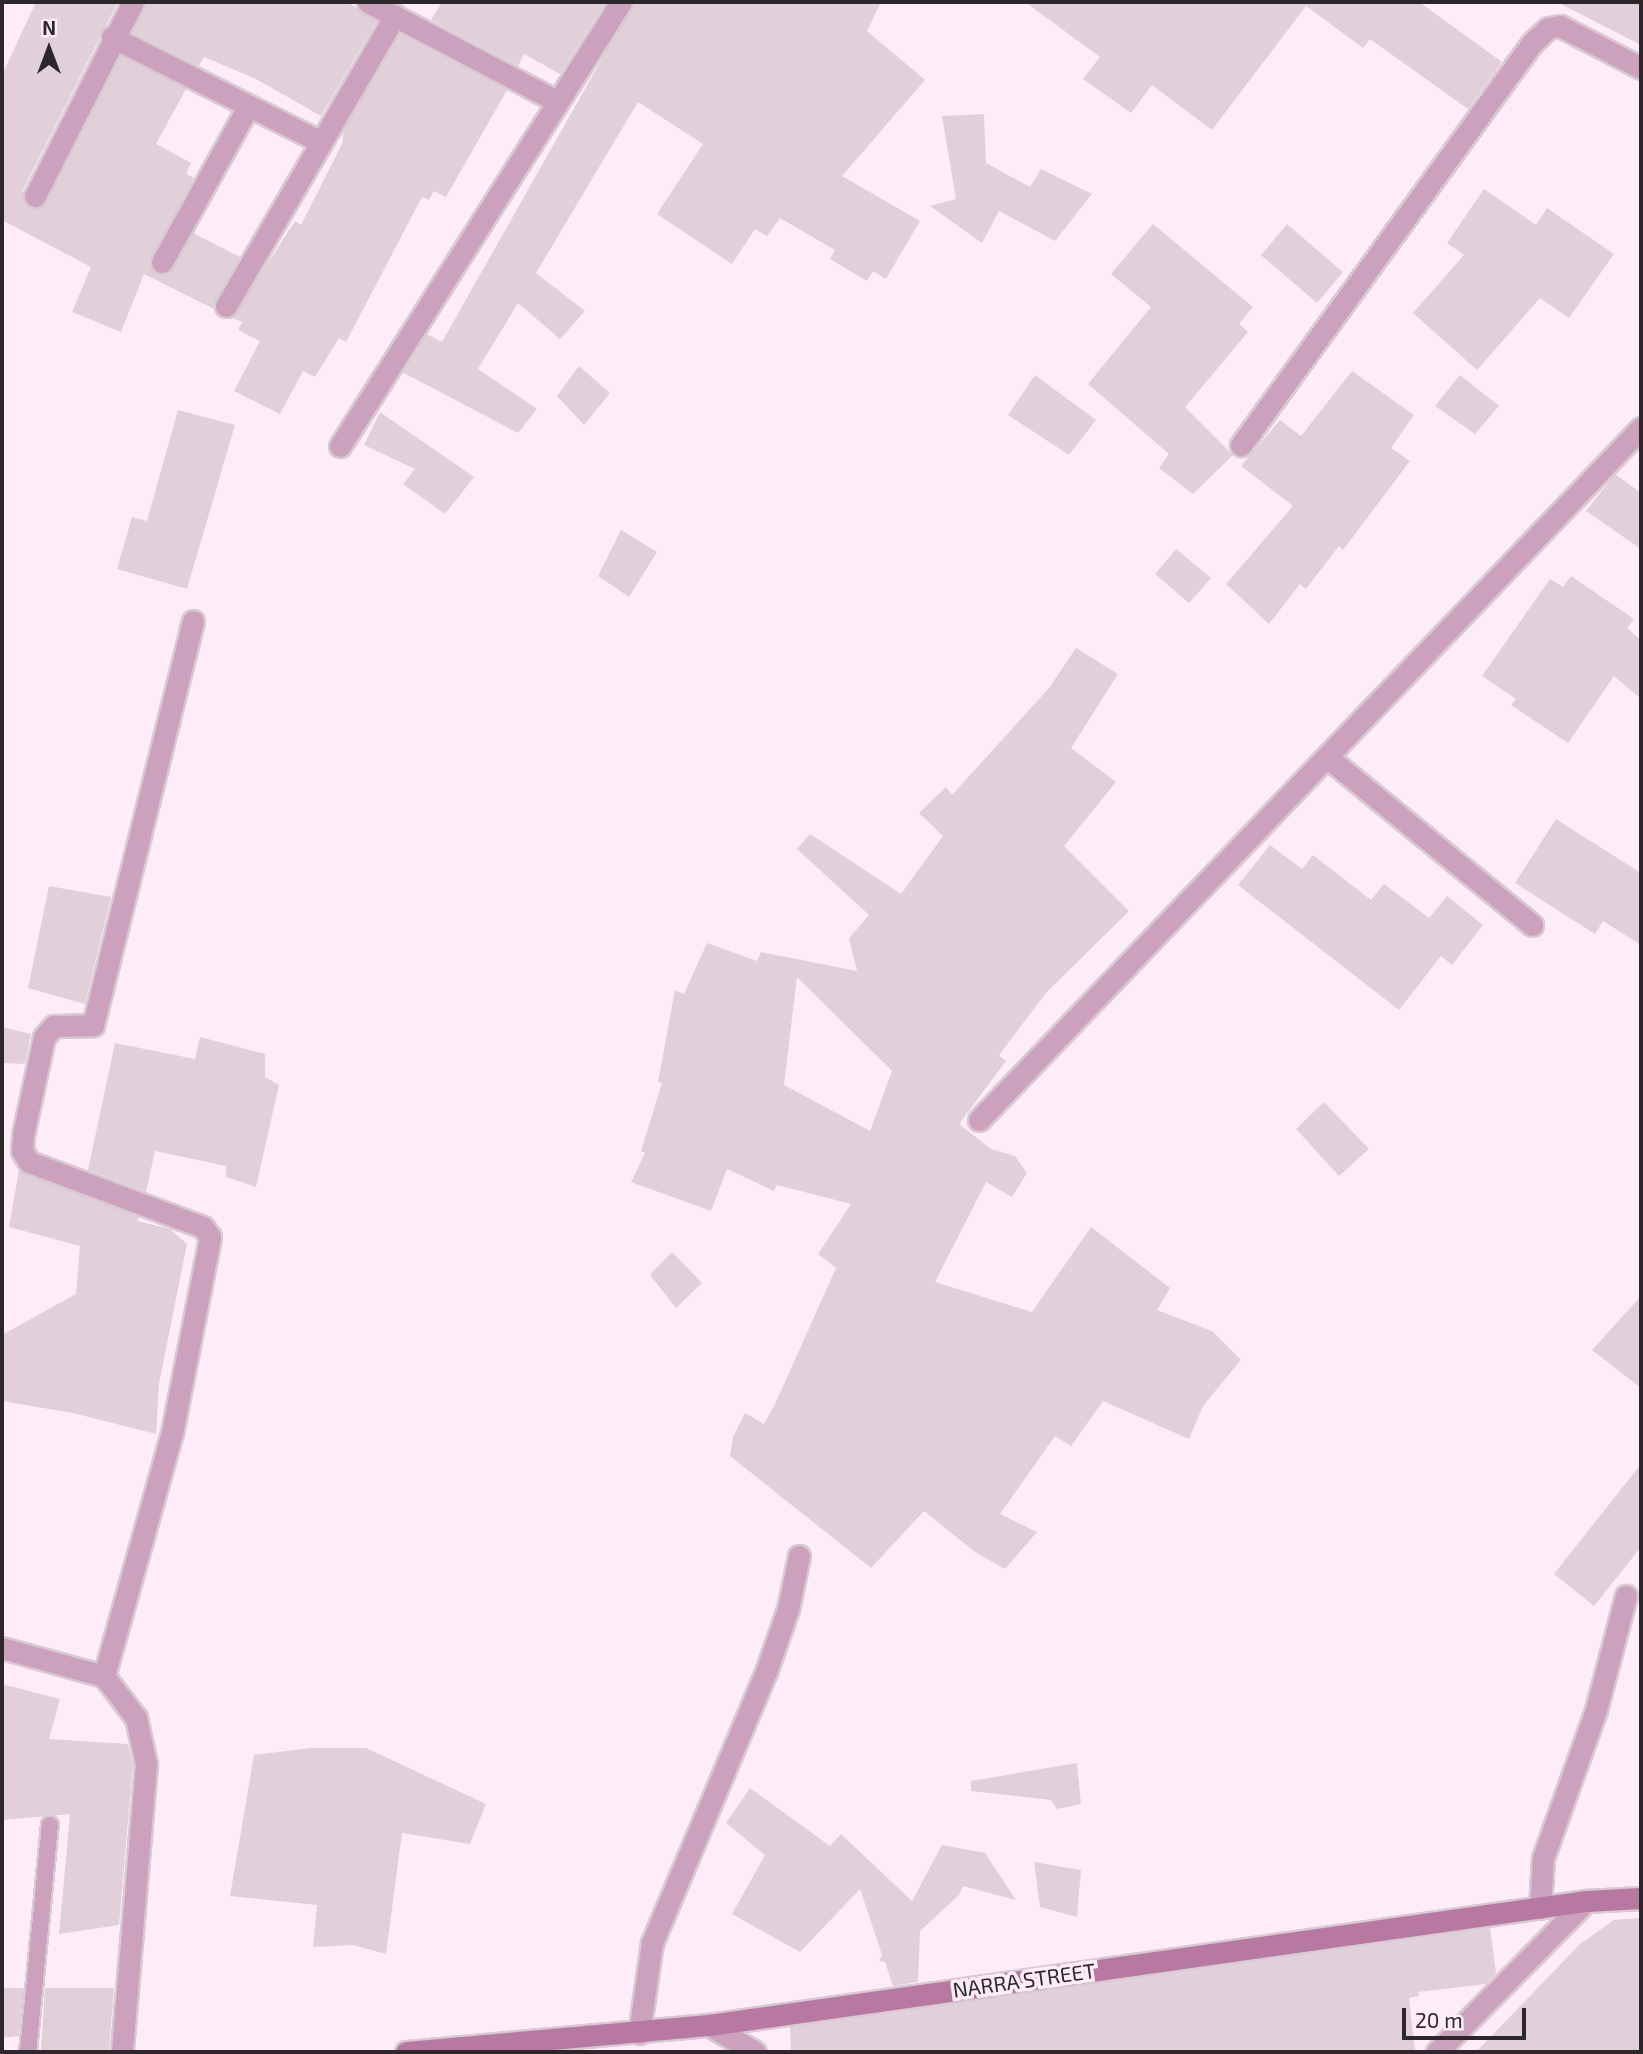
<!DOCTYPE html>
<html>
<head>
<meta charset="utf-8">
<style>
  body { margin:0 }
  #map { position:relative; width:1643px; height:2054px; overflow:hidden; background:#feedf8; font-family:"Exo 2",sans-serif }
  div>[style] { position:absolute }
  .building>* { inset:0; background:#e1d0da }
  .roads { filter:drop-shadow(2px 0 #d8c9d3) drop-shadow(-2px 0 #d8c9d3) drop-shadow(0 2px #d8c9d3) drop-shadow(0 -2px #d8c9d3) }
  .lane>* { height:16px; margin:-8px; padding:0 8px; transform-origin:8px; border-radius:8px; background:#cca1bd }
  .street>* { height:21px; margin:-10.5px; padding:0 10.5px; transform-origin:10.5px; border-radius:10.5px; background:#cca1bd }
  .secondary>* { height:21px; margin:-10.5px; padding:0 10.5px; transform-origin:10.5px; border-radius:10.5px; background:#b779a2 }
  span { translate:-50% -50%; white-space:nowrap; text-align:center; line-height:1.15; -webkit-text-stroke:7px #feedf8; paint-order:stroke }
  .street-label { font-size:21px; color:#2d272b }
  .frame { position:absolute; inset:0; border:4px solid #2d272b; pointer-events:none }
  .north { position:absolute; left:14px; top:14px; width:70px; height:70px; -webkit-text-stroke:5px #feedf8; paint-order:stroke; rotate:0deg; font-size:19px; font-weight:700; line-height:28px; text-align:center; color:#2d272b }
  .north::after { content:''; display:block; margin:auto; width:24px; height:32px; background:#2d272b; clip-path:polygon(50% 0,100% 100%,50% 72%,0 100%) }
  .scale { position:absolute; left:1402px; top:2008px; width:124px; height:32px; box-sizing:border-box; border:4px solid #2d272b; border-top:0; padding-left:9px; font-size:21px; line-height:24px; white-space:nowrap; color:#2d272b; -webkit-text-stroke:5px #feedf8; paint-order:stroke }
</style>
</head>
<body>
<div id="map">
  <div class="building">
    <div style="clip-path:polygon(36px 2px,118px 2px,23px 190px,24px 203px,35px 209px,47px 202px,120px 56px,186px 89px,156px 144px,191px 163px,186px 174px,194px 178px,149px 263px,156px 274px,169px 273px,193px 233px,240px 257px,214px 309px,144px 274px,121px 332px,72px 312px,91px 267px,2px 220px,2px 75px)"></div>
    <div style="clip-path:polygon(146px 2px,347px 2px,377px 21px,321px 116px,256px 79px,204px 57px,199px 66px,132px 33px)"></div>
    <div style="clip-path:polygon(442px 2px,606px 2px,560px 74px,524px 54px,518px 66px,431px 20px)"></div>
    <div style="clip-path:polygon(634px 2px,881px 2px,867px 31px,925px 80px,842px 176px,920px 221px,886px 279px,873px 271px,867px 281px,830px 259px,835px 250px,780px 218px,767px 236px,755px 229px,732px 264px,657px 214px,703px 144px,638px 102px,536px 273px,585px 311px,560px 339px,518px 303px,478px 369px,537px 409px,518px 433px,402px 372px,427px 334px,442px 342px)"></div>
    <div style="clip-path:polygon(1025px 2px,1419px 2px,1502px 62px,1468px 109px,1370px 39px,1363px 48px,1306px 6px,1212px 130px,1152px 85px,1131px 113px,1083px 79px,1100px 57px)"></div>
    <div style="clip-path:polygon(1557px 2px,1641px 2px,1641px 45px)"></div>
    <div style="clip-path:polygon(400px 34px,507px 90px,446px 197px,434px 191px,429px 200px,422px 197px,346px 342px,339px 338px,315px 377px,303px 371px,280px 414px,234px 391px,260px 341px,238px 330px,242px 322px,232px 318px,295px 221px,301px 225px,342px 144px,344px 129px)"></div>
    <div style="clip-path:polygon(984px 114px,986px 163px,1030px 187px,1041px 169px,1092px 194px,1055px 241px,999px 211px,982px 243px,930px 206px,956px 199px,942px 116px)"></div>
    <div style="clip-path:polygon(1484px 189px,1536px 225px,1547px 208px,1614px 254px,1569px 318px,1540px 298px,1477px 370px,1413px 313px,1464px 255px,1447px 243px)"></div>
    <div style="clip-path:polygon(1153px 224px,1253px 307px,1239px 324px,1248px 332px,1185px 407px,1233px 455px,1193px 494px,1159px 468px,1169px 454px,1088px 384px,1151px 307px,1111px 274px)"></div>
    <div style="clip-path:polygon(1287px 224px,1343px 272px,1317px 303px,1261px 255px)"></div>
    <div style="clip-path:polygon(579px 366px,610px 393px,584px 425px,557px 396px)"></div>
    <div style="clip-path:polygon(1352px 371px,1414px 415px,1391px 448px,1410px 461px,1343px 550px,1339px 546px,1306px 589px,1300px 584px,1269px 624px,1226px 584px,1293px 506px,1241px 466px,1280px 420px,1301px 436px)"></div>
    <div style="clip-path:polygon(1035px 375px,1096px 420px,1069px 455px,1008px 415px)"></div>
    <div style="clip-path:polygon(1460px 375px,1499px 406px,1475px 434px,1435px 406px)"></div>
    <div style="clip-path:polygon(178px 410px,235px 425px,187px 589px,117px 569px,132px 517px,147px 521px)"></div>
    <div style="clip-path:polygon(380px 412px,474px 477px,445px 514px,403px 484px,415px 469px,364px 445px)"></div>
    <div style="clip-path:polygon(1615px 474px,1641px 493px,1641px 549px,1586px 511px)"></div>
    <div style="clip-path:polygon(621px 530px,657px 552px,629px 597px,598px 576px)"></div>
    <div style="clip-path:polygon(1176px 549px,1211px 578px,1189px 603px,1155px 574px)"></div>
    <div style="clip-path:polygon(1571px 576px,1634px 619px,1627px 628px,1641px 640px,1641px 699px,1614px 676px,1568px 743px,1511px 705px,1516px 699px,1482px 676px,1550px 579px,1563px 587px)"></div>
    <div style="clip-path:polygon(evenodd,1076px 648px,1118px 674px,1071px 748px,1116px 782px,1064px 846px,1129px 911px,1046px 993px,999px 1055px,1006px 1061px,959px 1124px,991px 1149px,1015px 1156px,1027px 1173px,1012px 1197px,986px 1182px,935px 1282px,1032px 1312px,1091px 1227px,1170px 1288px,1157px 1310px,1212px 1331px,1241px 1360px,1203px 1406px,1189px 1439px,1103px 1401px,1071px 1446px,1055px 1436px,1000px 1514px,1037px 1532px,1005px 1569px,975px 1552px,924px 1511px,871px 1568px,730px 1456px,733px 1437px,745px 1413px,764px 1424px,776px 1402px,836px 1268px,818px 1254px,851px 1204px,777px 1185px,774px 1191px,727px 1169px,711px 1211px,631px 1182px,645px 1153px,641px 1151px,662px 1083px,658px 1082px,675px 990px,684px 994px,707px 943px,757px 961px,761px 952px,857px 971px,849px 938px,869px 915px,797px 849px,810px 834px,901px 894px,943px 836px,919px 813px,946px 787px,952px 795px,1049px 688px,1076px 648px,797px 977px,892px 1071px,870px 1131px,784px 1085px,797px 977px)"></div>
    <div style="clip-path:polygon(1556px 819px,1641px 873px,1641px 945px,1603px 921px,1595px 934px,1515px 883px)"></div>
    <div style="clip-path:polygon(1270px 845px,1302px 869px,1313px 855px,1371px 900px,1384px 884px,1429px 918px,1447px 896px,1483px 925px,1452px 965px,1441px 956px,1399px 1010px,1238px 885px)"></div>
    <div style="clip-path:polygon(49px 886px,111px 897px,85px 1004px,28px 988px)"></div>
    <div style="clip-path:polygon(2px 1027px,31px 1034px,25px 1064px,2px 1063px)"></div>
    <div style="clip-path:polygon(200px 1037px,265px 1054px,265px 1077px,279px 1085px,256px 1187px,226px 1177px,226px 1166px,155px 1151px,146px 1192px,88px 1170px,115px 1043px,195px 1059px)"></div>
    <div style="clip-path:polygon(1324px 1102px,1369px 1149px,1339px 1176px,1296px 1129px)"></div>
    <div style="clip-path:polygon(19px 1170px,139px 1217px,138px 1221px,170px 1229px,187px 1244px,159px 1384px,156px 1434px,73px 1413px,2px 1401px,2px 1335px,76px 1294px,80px 1246px,9px 1227px)"></div>
    <div style="clip-path:polygon(672px 1252px,702px 1283px,676px 1308px,650px 1275px)"></div>
    <div style="clip-path:polygon(1641px 1296px,1641px 1388px,1592px 1350px)"></div>
    <div style="clip-path:polygon(1641px 1464px,1641px 1547px,1594px 1606px,1554px 1574px)"></div>
    <div style="clip-path:polygon(2px 1684px,60px 1699px,49px 1739px,128px 1744px,133px 1765px,119px 1925px,59px 1934px,70px 1814px,2px 1820px)"></div>
    <div style="clip-path:polygon(311px 1748px,366px 1748px,486px 1804px,470px 1844px,402px 1833px,386px 1954px,353px 1945px,313px 1947px,317px 1905px,230px 1896px,254px 1755px)"></div>
    <div style="clip-path:polygon(1077px 1763px,1081px 1804px,1057px 1809px,1051px 1800px,971px 1791px,971px 1781px)"></div>
    <div style="clip-path:polygon(750px 1788px,830px 1846px,841px 1834px,912px 1901px,942px 1845px,985px 1853px,1016px 1900px,963px 1886px,959px 1895px,920px 1931px,918px 1982px,893px 1986px,885px 1962px,879px 1961px,882px 1955px,860px 1889px,800px 1952px,732px 1914px,765px 1855px,726px 1823px)"></div>
    <div style="clip-path:polygon(1034px 1862px,1081px 1870px,1077px 1917px,1040px 1907px)"></div>
    <div style="clip-path:polygon(1641px 1918px,1641px 2052px,1476px 2052px,1580px 1944px,1614px 1920px)"></div>
    <div style="clip-path:polygon(1490px 1928px,1496px 1973px,1486px 1984px,1418px 1992px,1419px 1996px,1409px 1998px,1415px 2052px,791px 2052px,790px 2027px)"></div>
    <div style="clip-path:polygon(2px 1988px,24px 1988px,19px 2036px,2px 2038px)"></div>
    <div style="clip-path:polygon(45px 1988px,114px 1988px,109px 2050px,41px 2050px)"></div>
  </div>
  <div class="roads">
    <div class="lane">
      <div style="left:28px;top:2052px;width:228px;rotate:-84.5deg"></div>
    </div>
    <div class="street">
      <div style="left:368px;top:2px;width:211px;rotate:27.7deg"></div>
      <div style="left:112px;top:37px;width:234px;rotate:26.7deg"></div>
      <div style="left:35px;top:196px;width:217px;rotate:-63.2deg"></div>
      <div style="left:162px;top:262px;width:177px;rotate:-61deg"></div>
      <div style="left:226px;top:306px;width:336px;rotate:-59.8deg"></div>
      <div style="left:1241px;top:445px;width:496px;rotate:-54.1deg"></div>
      <div style="left:1532px;top:43px;width:22px;rotate:-43deg"></div>
      <div style="left:1548px;top:28px;width:12px;rotate:-9deg"></div>
      <div style="left:1560px;top:26px;width:91px;rotate:27.4deg"></div>
      <div style="left:340px;top:446px;width:525px;rotate:-57.67deg"></div>
      <div style="left:1327px;top:757px;width:265px;rotate:39.3deg"></div>
      <div style="left:979px;top:1120px;width:958px;rotate:-46.27deg"></div>
      <div style="left:2px;top:1648px;width:106px;rotate:15.4deg"></div>
      <div style="left:104px;top:1676px;width:53px;rotate:52.7deg"></div>
      <div style="left:136px;top:1718px;width:47px;rotate:77.7deg"></div>
      <div style="left:146px;top:1764px;width:289px;rotate:94.8deg"></div>
      <div style="left:104px;top:1676px;width:252px;rotate:-74.4deg"></div>
      <div style="left:172px;top:1433px;width:200px;rotate:-79deg"></div>
      <div style="left:210px;top:1237px;width:12px;rotate:-125deg"></div>
      <div style="left:203px;top:1227px;width:186px;rotate:-159.5deg"></div>
      <div style="left:29px;top:1162px;width:13px;rotate:-122deg"></div>
      <div style="left:22px;top:1151px;width:16px;rotate:-86deg"></div>
      <div style="left:23px;top:1135px;width:100px;rotate:-77.9deg"></div>
      <div style="left:44px;top:1037px;width:15px;rotate:-48deg"></div>
      <div style="left:54px;top:1026px;width:39px;rotate:-1deg"></div>
      <div style="left:93px;top:1025px;width:416px;rotate:-76.1deg"></div>
      <div style="left:1540px;top:1908px;width:50px;rotate:-86.6deg"></div>
      <div style="left:1543px;top:1858px;width:157px;rotate:-70.3deg"></div>
      <div style="left:1596px;top:1710px;width:118px;rotate:-75.3deg"></div>
      <div style="left:709px;top:2025px;width:53px;rotate:30.4deg"></div>
      <div style="left:639px;top:2033px;width:91px;rotate:-81.8deg"></div>
      <div style="left:652px;top:1943px;width:294px;rotate:-67.2deg"></div>
      <div style="left:766px;top:1672px;width:67px;rotate:-70.8deg"></div>
      <div style="left:788px;top:1609px;width:54px;rotate:-78.3deg"></div>
      <div style="left:1437px;top:2052px;width:212px;rotate:-45.4deg"></div>
    </div>
    <div class="secondary">
      <div style="left:406px;top:2052px;width:304px;rotate:-5.1deg"></div>
      <div style="left:709px;top:2025px;width:886px;rotate:-8.05deg"></div>
      <div style="left:1586px;top:1901px;width:55px;rotate:-3.1deg"></div>
    </div>
  </div>
  <div class="street-label">
    <span style="left:1024px;top:1980px;rotate:-8deg">NARRA STREET</span>
  </div>
  <div class="frame"></div>
  <div class="north">N</div>
  <div class="scale">20 m</div>
</div>
</body>
</html>
